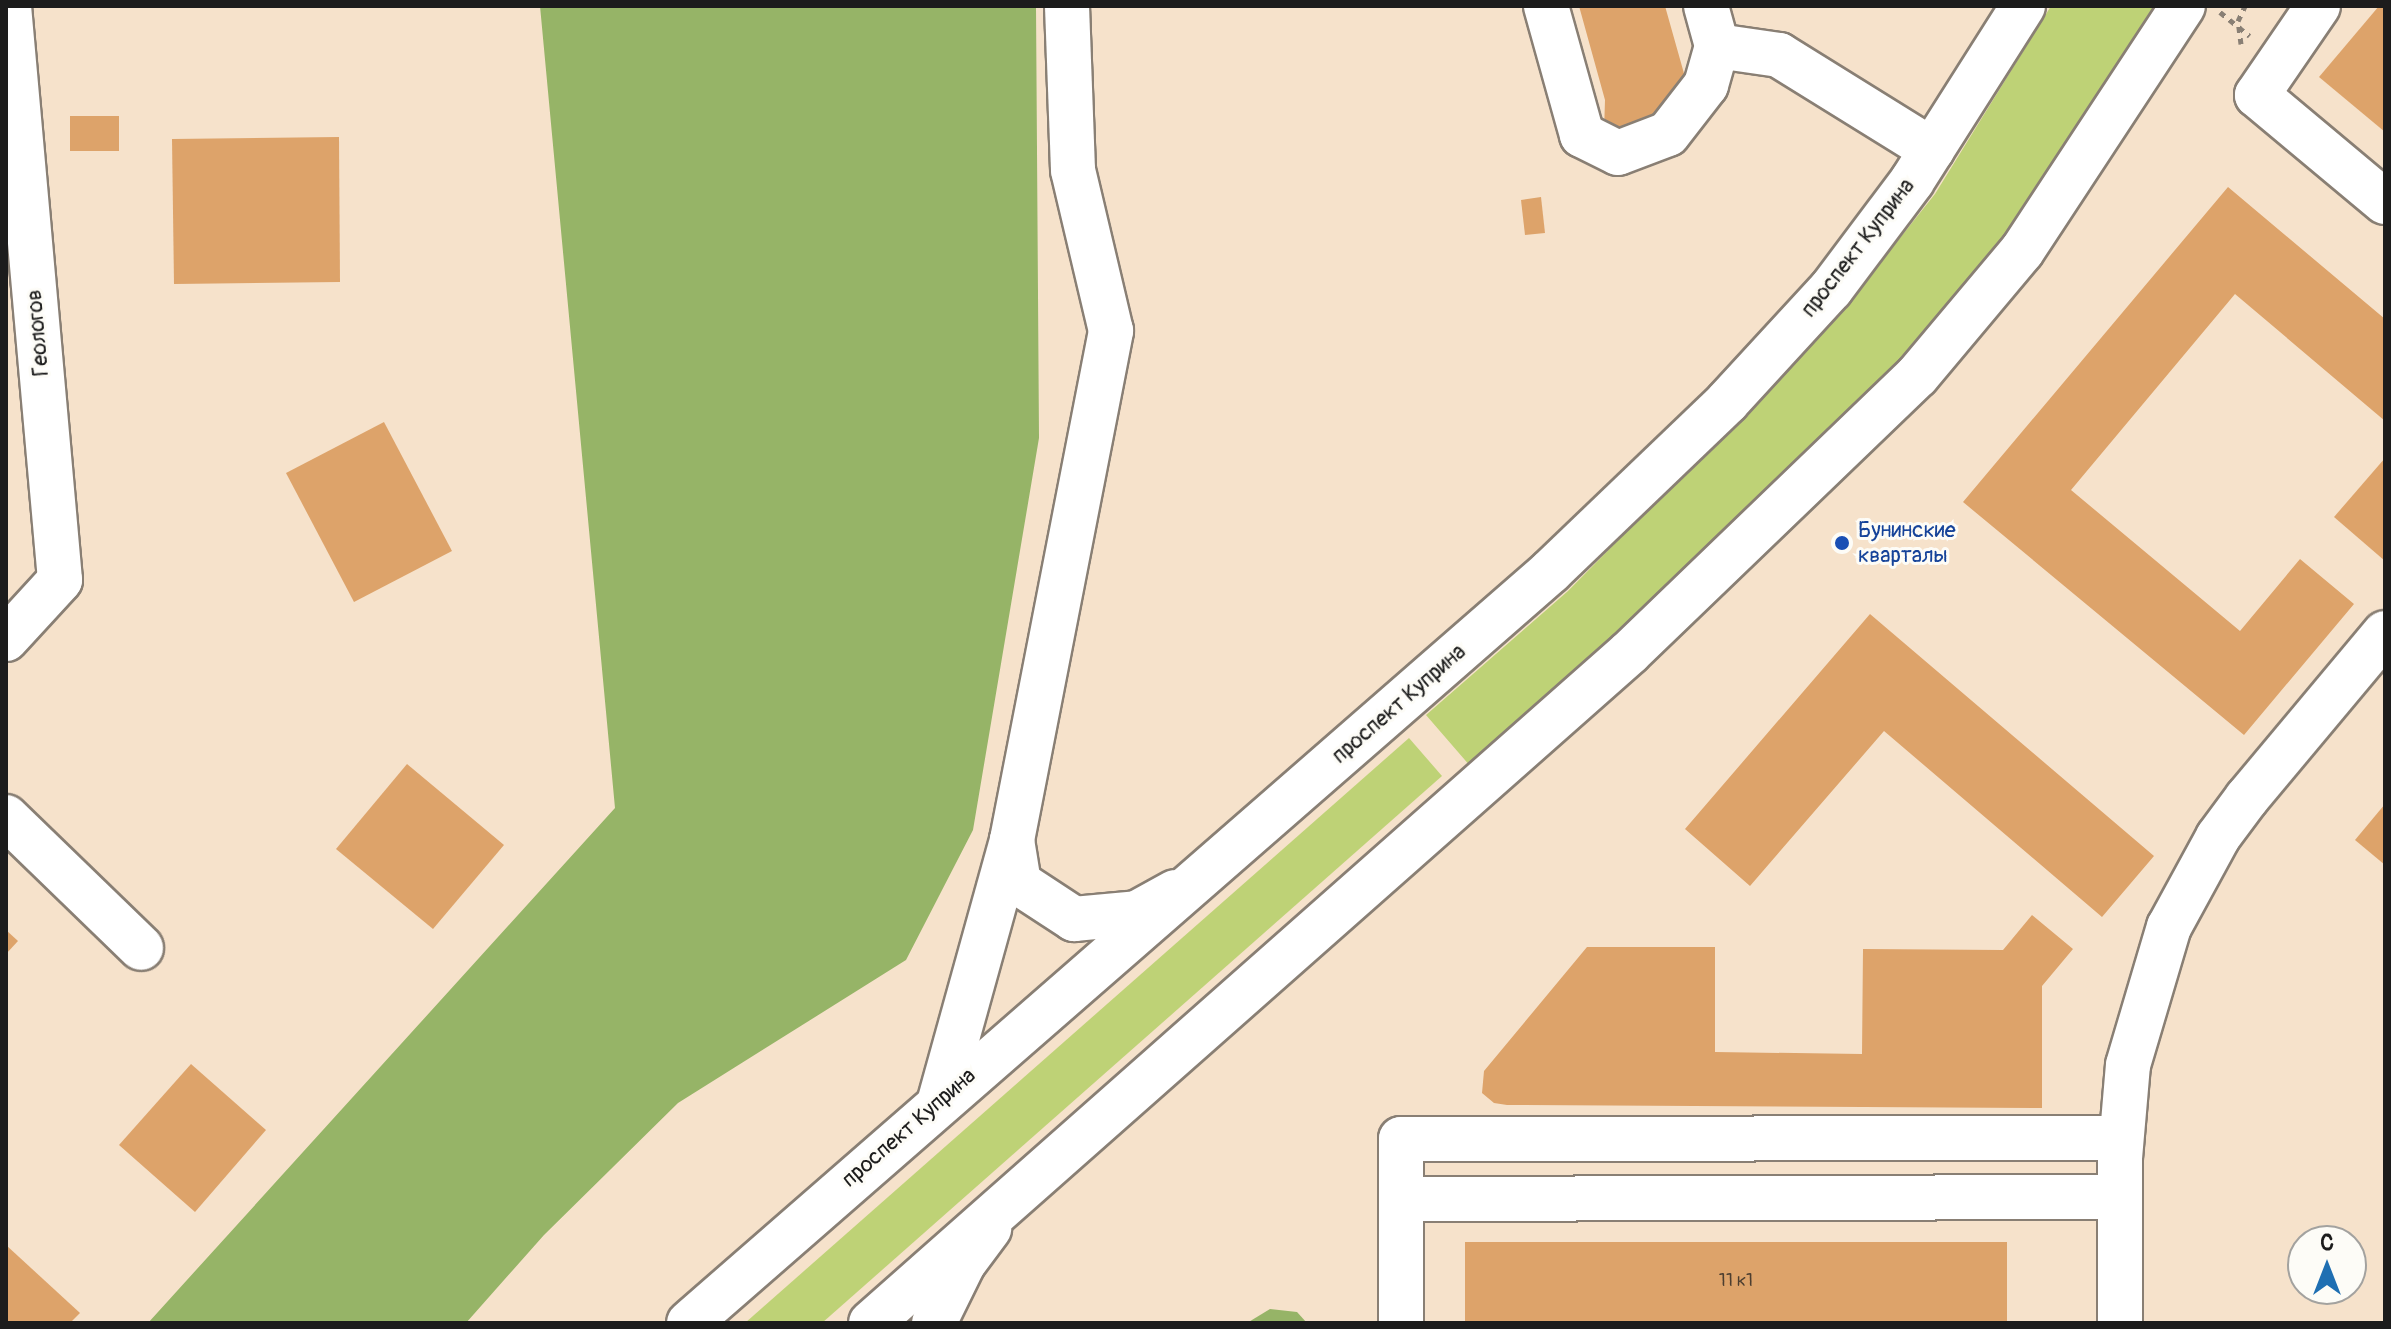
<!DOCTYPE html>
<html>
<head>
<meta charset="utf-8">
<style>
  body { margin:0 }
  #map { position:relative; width:2391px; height:1329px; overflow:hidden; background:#f6e2cb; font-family:Pangolin,sans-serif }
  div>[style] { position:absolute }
  .green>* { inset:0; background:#bed276 }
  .forest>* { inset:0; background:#96b467 }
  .building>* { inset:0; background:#dda36a }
  .path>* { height:5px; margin-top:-2.5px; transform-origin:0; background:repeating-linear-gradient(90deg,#897f74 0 6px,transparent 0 12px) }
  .roads { filter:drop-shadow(2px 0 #897f74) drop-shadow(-2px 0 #897f74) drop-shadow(0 2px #897f74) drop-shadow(0 -2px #897f74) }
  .minor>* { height:44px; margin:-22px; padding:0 22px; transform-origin:22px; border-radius:22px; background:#fff }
  .major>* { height:44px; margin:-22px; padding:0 22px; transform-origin:22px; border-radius:22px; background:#fff }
  .dots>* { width:22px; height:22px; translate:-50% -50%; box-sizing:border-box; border:4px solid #fdfcf7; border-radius:50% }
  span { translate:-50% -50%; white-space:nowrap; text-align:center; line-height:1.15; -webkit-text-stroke:6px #fdfcf7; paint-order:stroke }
  .number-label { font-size:18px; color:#4c3e30 }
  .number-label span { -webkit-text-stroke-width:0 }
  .street-label { font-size:22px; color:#1c1c1c }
  .transit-label { font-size:22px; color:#164399 }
  .left { translate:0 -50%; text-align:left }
  .frame { position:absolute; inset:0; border:8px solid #1c1c1c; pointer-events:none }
  .north { position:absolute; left:2287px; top:1225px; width:80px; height:80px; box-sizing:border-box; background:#fdfcf7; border:2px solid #a3a29f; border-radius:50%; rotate:0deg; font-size:22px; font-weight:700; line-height:32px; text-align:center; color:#1c1c1c }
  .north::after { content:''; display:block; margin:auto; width:28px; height:36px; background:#1f6fb2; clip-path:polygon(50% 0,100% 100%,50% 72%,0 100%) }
</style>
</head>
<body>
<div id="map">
  <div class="green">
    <div style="clip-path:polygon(2051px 6px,2157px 6px,2006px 234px,1894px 368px,1612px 643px,1471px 767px,1426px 715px,1568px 591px,1829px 327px,1935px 194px)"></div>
    <div style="clip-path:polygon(1409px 738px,1442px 776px,822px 1323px,745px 1323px)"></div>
  </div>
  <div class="forest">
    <div style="clip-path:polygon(540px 6px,1036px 6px,1039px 438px,973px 830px,906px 960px,678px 1103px,544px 1235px,466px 1323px,148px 1323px,615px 808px)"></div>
    <div style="clip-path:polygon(1270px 1309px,1297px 1312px,1307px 1323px,1247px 1323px)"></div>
  </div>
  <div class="building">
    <div style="clip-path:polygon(1579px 6px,1665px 6px,1685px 77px,1653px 116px,1604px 132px,1605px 100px)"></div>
    <div style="clip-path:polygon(2379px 6px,2385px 6px,2385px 132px,2319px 77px)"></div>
    <div style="clip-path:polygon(70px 116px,119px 116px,119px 151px,70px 151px)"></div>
    <div style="clip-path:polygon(339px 137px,340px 282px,174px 284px,172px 139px)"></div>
    <div style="clip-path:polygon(2228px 187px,2385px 319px,2385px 421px,2235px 294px,2071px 490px,2240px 631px,2300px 559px,2354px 604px,2244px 735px,1963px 502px)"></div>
    <div style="clip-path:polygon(1541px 197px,1545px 233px,1525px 235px,1521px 200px)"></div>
    <div style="clip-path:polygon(384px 422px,452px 551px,354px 602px,286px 473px)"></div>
    <div style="clip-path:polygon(2385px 458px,2385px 561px,2334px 517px)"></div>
    <div style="clip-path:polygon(1870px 614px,2154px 856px,2102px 917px,1884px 731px,1750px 886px,1685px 829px)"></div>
    <div style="clip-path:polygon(407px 764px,504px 845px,433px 929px,336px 849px)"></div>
    <div style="clip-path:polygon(2385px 804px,2385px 865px,2355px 840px)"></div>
    <div style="clip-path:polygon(2032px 915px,2073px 949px,2042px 986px,2042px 1108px,1507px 1105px,1494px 1103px,1482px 1093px,1484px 1071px,1587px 947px,1715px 947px,1715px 1052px,1862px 1054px,1863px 949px,2003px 950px)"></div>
    <div style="clip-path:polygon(6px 930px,18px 941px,6px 954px)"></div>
    <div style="clip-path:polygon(191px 1064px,266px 1130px,195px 1212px,119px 1145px)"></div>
    <div style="clip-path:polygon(1465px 1242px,2007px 1242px,2007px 1323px,1465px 1323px)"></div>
    <div style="clip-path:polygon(6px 1245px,80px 1313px,70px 1323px,6px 1323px)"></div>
  </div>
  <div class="path">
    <div style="left:2220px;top:12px;width:38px;rotate:39deg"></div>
    <div style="left:2241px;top:44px;width:23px;rotate:-97deg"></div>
    <div style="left:2238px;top:21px;width:17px;rotate:-65deg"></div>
  </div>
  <div class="roads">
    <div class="minor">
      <div style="left:1546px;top:6px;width:134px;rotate:74.4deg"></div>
      <div style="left:1582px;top:135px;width:40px;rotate:26.6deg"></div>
      <div style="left:1618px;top:153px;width:53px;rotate:-20.8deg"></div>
      <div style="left:1668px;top:134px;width:62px;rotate:-52.2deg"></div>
      <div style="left:1706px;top:85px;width:41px;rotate:-74.2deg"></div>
      <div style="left:1717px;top:46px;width:41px;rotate:-105.4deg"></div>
      <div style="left:2318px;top:6px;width:108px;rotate:124.4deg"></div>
      <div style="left:2257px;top:95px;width:167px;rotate:39.9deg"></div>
      <div style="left:1717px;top:46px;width:63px;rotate:8.3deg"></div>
      <div style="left:1779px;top:55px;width:180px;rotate:31.8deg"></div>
      <div style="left:6px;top:639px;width:80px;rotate:-47.5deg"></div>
      <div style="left:60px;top:580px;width:576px;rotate:-95.08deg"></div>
      <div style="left:6px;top:817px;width:188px;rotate:44.1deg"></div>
      <div style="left:1012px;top:840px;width:44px;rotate:80.8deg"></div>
      <div style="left:1019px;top:883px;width:66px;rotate:33.2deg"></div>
      <div style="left:1074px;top:919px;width:63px;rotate:-5.4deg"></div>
      <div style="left:1137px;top:913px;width:43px;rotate:-28.9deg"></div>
      <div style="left:940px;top:1100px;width:270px;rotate:-74.5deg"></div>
      <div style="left:1012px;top:840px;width:519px;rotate:-78.99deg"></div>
      <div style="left:1111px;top:331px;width:165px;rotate:-103.3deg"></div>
      <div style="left:1073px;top:170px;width:164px;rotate:-92.1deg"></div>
      <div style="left:1401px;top:1199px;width:719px;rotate:-0.16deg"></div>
      <div style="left:934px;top:1323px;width:66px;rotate:-63.8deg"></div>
      <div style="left:963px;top:1264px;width:44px;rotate:-53.4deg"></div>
      <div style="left:1401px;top:1323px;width:184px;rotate:-90deg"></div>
      <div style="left:1401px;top:1139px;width:720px;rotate:-0.08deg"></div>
      <div style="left:2120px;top:1323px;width:165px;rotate:-90deg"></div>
      <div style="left:2120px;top:1158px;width:93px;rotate:-85.1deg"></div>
      <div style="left:2128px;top:1065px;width:144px;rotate:-73.5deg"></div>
      <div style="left:2169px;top:927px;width:102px;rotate:-61.4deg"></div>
      <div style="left:2218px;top:837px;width:49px;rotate:-53.4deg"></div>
      <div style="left:2247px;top:798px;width:215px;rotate:-50.1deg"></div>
    </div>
    <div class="major">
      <div style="left:689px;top:1323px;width:1144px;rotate:-41.1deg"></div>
      <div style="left:1551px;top:571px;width:244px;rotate:-43.8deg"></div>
      <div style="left:1727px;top:402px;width:154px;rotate:-47.4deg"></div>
      <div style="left:1831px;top:289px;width:135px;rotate:-53.1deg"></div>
      <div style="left:1912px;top:181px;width:207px;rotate:-57.6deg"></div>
      <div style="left:871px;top:1323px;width:1012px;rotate:-41.47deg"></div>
      <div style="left:1629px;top:653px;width:400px;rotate:-43.9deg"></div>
      <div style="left:1917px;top:376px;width:163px;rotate:-50deg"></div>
      <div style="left:2022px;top:251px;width:293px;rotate:-56.7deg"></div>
    </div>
  </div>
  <div class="dots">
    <div style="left:1842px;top:543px;background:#1a4fb4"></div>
  </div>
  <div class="number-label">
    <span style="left:1736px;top:1281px">11 к1</span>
  </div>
  <div class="street-label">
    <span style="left:1858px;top:248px;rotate:-52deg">проспект Куприна</span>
    <span style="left:38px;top:333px;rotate:-95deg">Геологов</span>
    <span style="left:1399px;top:704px;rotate:-41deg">проспект Куприна</span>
    <span style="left:909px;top:1128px;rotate:-41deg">проспект Куприна</span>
  </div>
  <div class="transit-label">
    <span class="left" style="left:1858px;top:543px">Бунинские<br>кварталы</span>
  </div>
  <div class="frame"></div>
  <div class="north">С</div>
</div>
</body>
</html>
